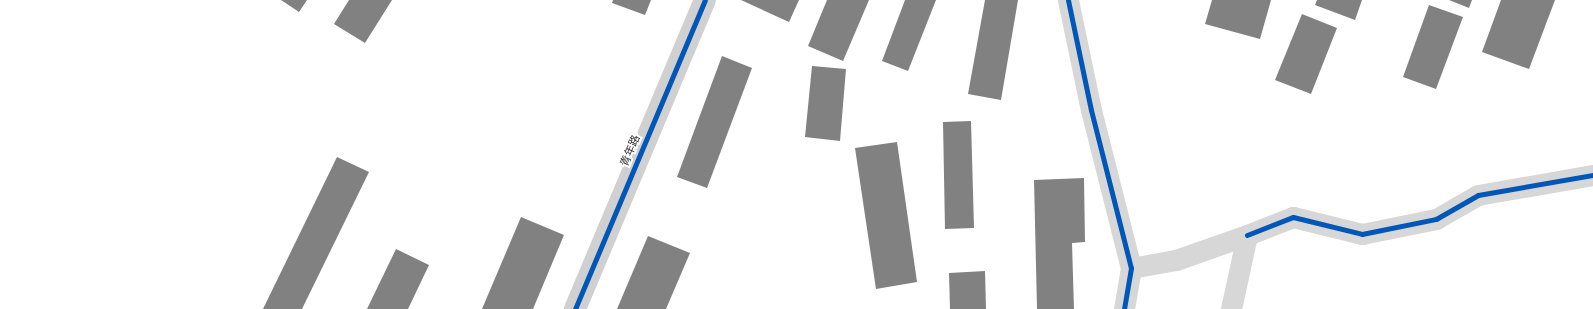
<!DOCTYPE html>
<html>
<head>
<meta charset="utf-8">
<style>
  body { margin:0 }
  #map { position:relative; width:1593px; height:309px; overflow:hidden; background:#fff; font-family:Roboto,"Noto Sans SC",sans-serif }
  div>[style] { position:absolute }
  .building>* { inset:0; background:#818181 }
  .street>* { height:21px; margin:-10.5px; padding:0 10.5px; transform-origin:10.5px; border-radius:10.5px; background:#d7d7d7 }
  .secondary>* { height:22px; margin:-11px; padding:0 11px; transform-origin:11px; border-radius:11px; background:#d0d0d0 }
  .cycleway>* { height:5px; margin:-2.5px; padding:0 2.5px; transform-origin:2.5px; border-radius:2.5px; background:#0057b8 }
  span { translate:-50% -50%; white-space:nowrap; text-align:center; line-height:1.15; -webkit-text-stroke:4px #fff; paint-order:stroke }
  .street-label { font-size:11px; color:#333 }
</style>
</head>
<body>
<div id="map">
  <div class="building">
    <div style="clip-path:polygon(281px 0,307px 0,299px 12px)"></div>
    <div style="clip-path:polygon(349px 0,392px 0,365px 43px,334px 24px)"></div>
    <div style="clip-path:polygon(613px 0,651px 0,645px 15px,612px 3px)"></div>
    <div style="clip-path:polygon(741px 0,799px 0,789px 22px)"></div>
    <div style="clip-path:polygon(827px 0,869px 0,843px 61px,808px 46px)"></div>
    <div style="clip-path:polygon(905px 0,936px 0,908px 71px,882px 61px)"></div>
    <div style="clip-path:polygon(985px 0,1018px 0,1001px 100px,968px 94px)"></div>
    <div style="clip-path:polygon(1212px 0,1271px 0,1260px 39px,1205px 24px)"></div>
    <div style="clip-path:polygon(1317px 0,1362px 0,1355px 20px,1315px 5px)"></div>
    <div style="clip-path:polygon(1449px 0,1472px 0,1469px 8px)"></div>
    <div style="clip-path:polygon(1501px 0,1555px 0,1529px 69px,1482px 52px)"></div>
    <div style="clip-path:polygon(1429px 5px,1463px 17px,1436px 89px,1403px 77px)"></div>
    <div style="clip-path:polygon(1302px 14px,1337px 28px,1311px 94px,1275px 80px)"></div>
    <div style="clip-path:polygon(722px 56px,752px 68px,707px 188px,677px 177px)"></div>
    <div style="clip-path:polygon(812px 66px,846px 69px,840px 141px,805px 137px)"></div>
    <div style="clip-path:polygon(971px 121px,974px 228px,945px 229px,943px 122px)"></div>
    <div style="clip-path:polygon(897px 142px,917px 282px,876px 289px,855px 148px)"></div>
    <div style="clip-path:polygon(337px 157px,369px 172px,302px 309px,263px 309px)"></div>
    <div style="clip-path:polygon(1084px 178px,1085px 242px,1072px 243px,1074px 309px,1037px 309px,1034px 180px)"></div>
    <div style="clip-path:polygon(521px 217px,564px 235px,533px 309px,482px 309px)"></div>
    <div style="clip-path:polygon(648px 236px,690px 253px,666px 309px,617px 309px)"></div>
    <div style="clip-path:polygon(396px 249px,429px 265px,408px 309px,367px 309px)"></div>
    <div style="clip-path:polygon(985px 271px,986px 309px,950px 309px,949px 273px)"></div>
  </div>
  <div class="street">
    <div style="left:1068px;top:0;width:112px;rotate:78.2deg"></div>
    <div style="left:1091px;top:110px;width:163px;rotate:75.8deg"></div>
    <div style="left:1131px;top:268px;width:42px;rotate:99.7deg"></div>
    <div style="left:1247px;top:235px;width:49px;rotate:-21.4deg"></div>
    <div style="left:1293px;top:217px;width:71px;rotate:13.8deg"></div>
    <div style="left:1362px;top:234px;width:76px;rotate:-11.5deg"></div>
    <div style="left:1436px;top:219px;width:48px;rotate:-29.7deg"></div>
    <div style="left:1478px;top:195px;width:117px;rotate:-9.9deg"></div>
    <div style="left:1131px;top:268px;width:46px;rotate:-10.1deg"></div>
    <div style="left:1176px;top:260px;width:75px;rotate:-19.4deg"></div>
    <div style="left:1247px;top:235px;width:76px;rotate:102.2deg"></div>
  </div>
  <div class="secondary">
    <div style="left:575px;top:309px;width:335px;rotate:-67.2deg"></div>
  </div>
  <div class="cycleway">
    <div style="left:1068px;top:0;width:112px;rotate:78.2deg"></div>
    <div style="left:1091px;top:110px;width:163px;rotate:75.8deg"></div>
    <div style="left:1131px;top:268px;width:42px;rotate:99.7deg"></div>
    <div style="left:1247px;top:235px;width:49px;rotate:-21.4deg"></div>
    <div style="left:1293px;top:217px;width:71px;rotate:13.8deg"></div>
    <div style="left:1362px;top:234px;width:76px;rotate:-11.5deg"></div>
    <div style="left:1436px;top:219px;width:48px;rotate:-29.7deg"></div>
    <div style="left:1478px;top:195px;width:117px;rotate:-9.9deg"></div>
    <div style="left:575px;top:309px;width:335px;rotate:-67.2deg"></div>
  </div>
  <div class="street-label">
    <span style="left:631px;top:151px;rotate:-67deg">青年路</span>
  </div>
</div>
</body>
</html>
